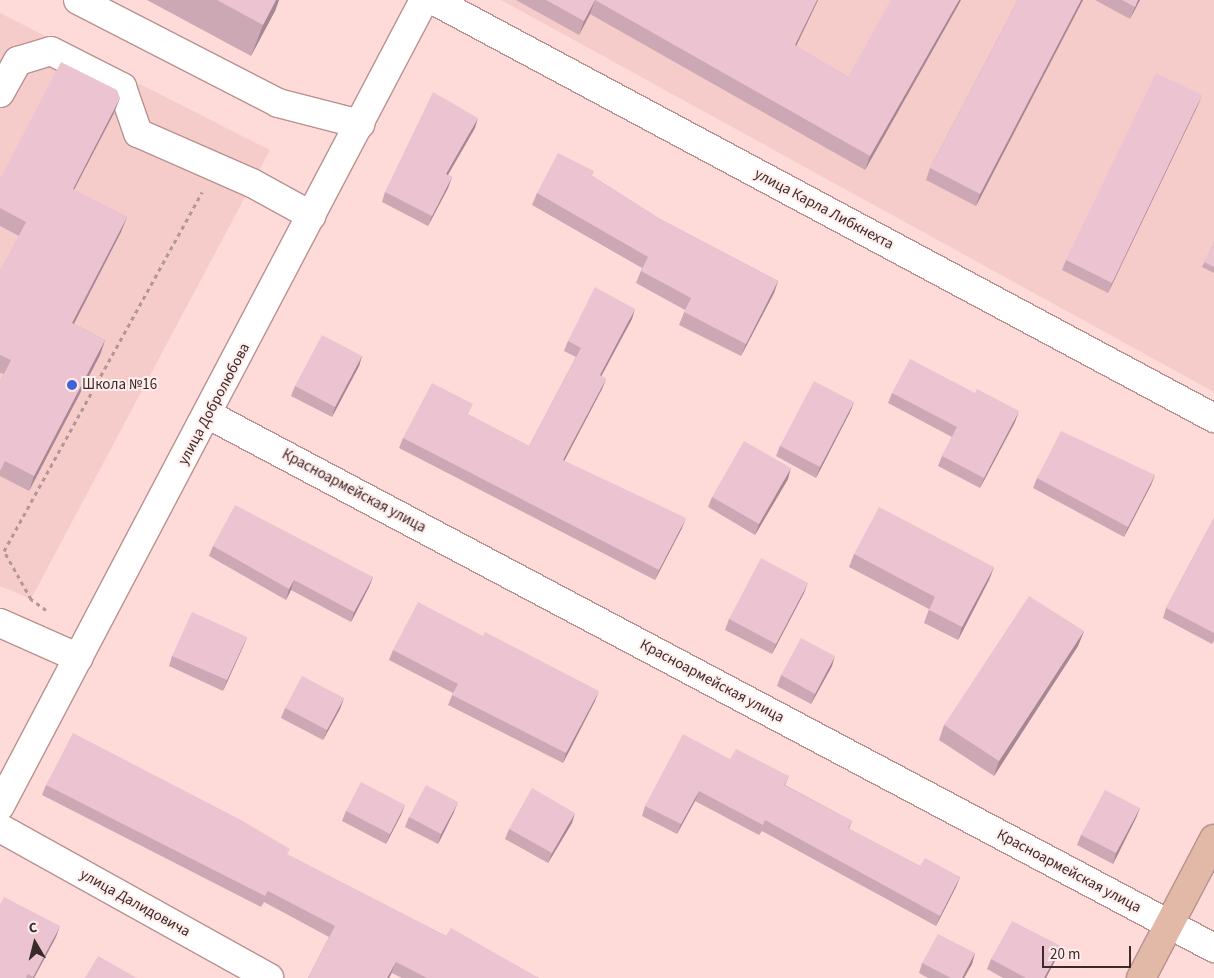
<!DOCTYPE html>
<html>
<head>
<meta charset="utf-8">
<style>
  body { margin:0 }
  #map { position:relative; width:1214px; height:978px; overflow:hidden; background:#fedbd9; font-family:"Source Sans 3",sans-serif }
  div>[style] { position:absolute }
  .built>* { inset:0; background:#f5ccca }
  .path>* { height:3px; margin-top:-1.5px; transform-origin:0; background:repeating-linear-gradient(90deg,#b39796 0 4px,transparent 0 8px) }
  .roads { filter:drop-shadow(1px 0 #b99190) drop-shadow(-1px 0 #b99190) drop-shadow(0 1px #b99190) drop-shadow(0 -1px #b99190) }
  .minor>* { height:28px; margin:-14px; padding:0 14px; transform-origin:14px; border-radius:14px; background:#fff }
  .major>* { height:28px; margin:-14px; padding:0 14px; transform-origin:14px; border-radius:14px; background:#e2b8a7 }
  .wall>* { inset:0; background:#cba8b3 }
  .shaded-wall>* { inset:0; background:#a58892 }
  .building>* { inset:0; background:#ecc3d0 }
  .dots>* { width:14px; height:14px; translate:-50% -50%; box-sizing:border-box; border:2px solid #ffedec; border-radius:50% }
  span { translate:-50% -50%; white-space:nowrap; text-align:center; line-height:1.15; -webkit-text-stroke:4px #ffedec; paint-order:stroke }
  .street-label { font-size:15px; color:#3b2a2a }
  .poi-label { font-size:15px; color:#3b2a2a }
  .left { translate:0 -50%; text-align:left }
  .north { position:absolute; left:10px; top:918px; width:50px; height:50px; -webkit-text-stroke:4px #ffedec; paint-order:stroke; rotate:352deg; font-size:14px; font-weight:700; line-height:20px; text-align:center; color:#3b2a2a }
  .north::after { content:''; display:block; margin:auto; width:18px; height:22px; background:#3b2a2a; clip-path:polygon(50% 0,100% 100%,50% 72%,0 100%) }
  .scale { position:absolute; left:1042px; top:946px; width:89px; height:22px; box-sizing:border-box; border:2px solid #3b2a2a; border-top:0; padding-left:6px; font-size:15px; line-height:18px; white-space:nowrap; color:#3b2a2a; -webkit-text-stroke:4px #ffedec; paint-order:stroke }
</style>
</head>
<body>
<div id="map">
  <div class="built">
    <div style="clip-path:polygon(501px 0,1214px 0,1214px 392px)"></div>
    <div style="clip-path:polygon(0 13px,270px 150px,31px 599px,0 586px)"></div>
  </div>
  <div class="path">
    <div style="left:46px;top:610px;width:19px;rotate:-144deg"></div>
    <div style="left:31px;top:599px;width:55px;rotate:-119.4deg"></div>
    <div style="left:4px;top:551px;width:410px;rotate:-61.1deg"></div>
  </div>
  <div class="roads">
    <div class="minor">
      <div style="left:78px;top:0;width:225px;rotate:27.2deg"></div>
      <div style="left:278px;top:103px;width:85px;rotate:14.4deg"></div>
      <div style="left:433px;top:0;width:886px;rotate:28.16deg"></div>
      <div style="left:0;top:93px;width:37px;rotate:-61deg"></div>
      <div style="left:18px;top:61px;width:34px;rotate:-17deg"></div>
      <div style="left:51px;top:51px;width:80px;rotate:26.9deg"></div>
      <div style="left:122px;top:87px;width:49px;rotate:70.8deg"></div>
      <div style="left:138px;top:133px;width:124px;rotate:23.7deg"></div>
      <div style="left:252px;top:183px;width:68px;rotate:28.8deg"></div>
      <div style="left:209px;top:415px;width:1138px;rotate:27.94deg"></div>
      <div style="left:0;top:623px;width:86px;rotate:23.9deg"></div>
      <div style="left:0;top:806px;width:911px;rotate:-62.25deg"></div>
      <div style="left:0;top:828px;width:308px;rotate:29.1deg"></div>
    </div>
    <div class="major">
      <div style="left:1141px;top:978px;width:157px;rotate:-62.3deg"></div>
    </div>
  </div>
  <div class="wall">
    <div style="clip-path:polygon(147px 0,279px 0,275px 11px,251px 56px)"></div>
    <div style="clip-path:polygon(516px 0,818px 0,796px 46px,848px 77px,960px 2px,865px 170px,590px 14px,579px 35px)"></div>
    <div style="clip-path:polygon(1018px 0,1083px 0,976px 206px,926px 180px,930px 168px)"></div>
    <div style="clip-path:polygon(1095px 0,1140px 0,1130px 19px)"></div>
    <div style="clip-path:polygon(120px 98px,114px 113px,74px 190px,127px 217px,121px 232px,74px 324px,105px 340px,100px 355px,29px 491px,0 476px,0 382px,4px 374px,0 373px,0 269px,1px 270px,19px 236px,0 226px,0 179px)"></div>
    <div style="clip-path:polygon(1198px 105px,1108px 293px,1062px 270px,1066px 260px)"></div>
    <div style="clip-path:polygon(475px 128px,448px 175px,452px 177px,448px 188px,428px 226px,382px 202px,385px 192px)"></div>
    <div style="clip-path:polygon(592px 176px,660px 219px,778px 281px,774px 293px,741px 356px,679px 325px,685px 310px,636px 283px,642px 268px,532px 205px,537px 193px)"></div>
    <div style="clip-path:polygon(1214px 242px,1214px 273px,1202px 267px)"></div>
    <div style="clip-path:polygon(632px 319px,601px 376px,606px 379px,602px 389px,564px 461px,682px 528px,655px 580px,399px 448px,403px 438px,469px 415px,529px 446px,576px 357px,564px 351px,568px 341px)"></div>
    <div style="clip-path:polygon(362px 356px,359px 366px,332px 417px,291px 396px,295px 386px)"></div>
    <div style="clip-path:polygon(892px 393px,1015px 422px,980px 488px,938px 466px,942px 456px,952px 437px,888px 403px)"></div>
    <div style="clip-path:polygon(854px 402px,850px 412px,816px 478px,776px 456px,780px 446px)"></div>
    <div style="clip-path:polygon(1155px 475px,1151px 485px,1124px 537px,1033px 488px,1037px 478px)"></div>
    <div style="clip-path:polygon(788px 479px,755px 535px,708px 507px,712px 497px)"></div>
    <div style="clip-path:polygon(1214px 518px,1214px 641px,1212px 644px,1163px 618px,1166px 608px)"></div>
    <div style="clip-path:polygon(213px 546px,373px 577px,369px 587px,351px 622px,291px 590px,286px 600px,209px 556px)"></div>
    <div style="clip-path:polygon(854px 554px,994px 567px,989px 580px,958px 640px,924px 623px,929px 609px,849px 567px)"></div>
    <div style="clip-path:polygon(804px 593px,772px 654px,725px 630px,729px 619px)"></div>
    <div style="clip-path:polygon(1084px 631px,1078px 646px,994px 776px,939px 740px,944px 725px)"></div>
    <div style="clip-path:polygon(483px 636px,595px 701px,563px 763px,448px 705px,453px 693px,389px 660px,393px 650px)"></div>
    <div style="clip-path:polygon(247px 637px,243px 647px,223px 691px,169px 666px,172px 656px)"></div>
    <div style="clip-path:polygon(832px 666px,811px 704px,777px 686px,781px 675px)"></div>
    <div style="clip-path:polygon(344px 698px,340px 709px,323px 740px,281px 718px,285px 708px)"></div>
    <div style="clip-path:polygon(730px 759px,789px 776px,785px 785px,852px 821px,849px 829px,920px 866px,960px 877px,956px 887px,936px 926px,762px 831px,759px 835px,695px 801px,677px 834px,642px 816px,645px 806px)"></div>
    <div style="clip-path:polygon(46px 785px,288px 855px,446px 936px,539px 978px,402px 978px,392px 973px,389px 978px,308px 978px,329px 937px,264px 902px,261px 907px,42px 795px)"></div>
    <div style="clip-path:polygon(405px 805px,401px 815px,386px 844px,342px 821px,346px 811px)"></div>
    <div style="clip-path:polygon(1140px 808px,1136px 818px,1113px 864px,1077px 845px,1081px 835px)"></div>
    <div style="clip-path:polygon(454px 812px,438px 844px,405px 827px,409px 817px)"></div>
    <div style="clip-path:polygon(572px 823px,548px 863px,505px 839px,509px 829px)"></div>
    <div style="clip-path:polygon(56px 937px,34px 978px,0 978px)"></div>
    <div style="clip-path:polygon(1061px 946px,1057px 957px,1046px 978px,1003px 978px,987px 969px,991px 959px)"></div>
    <div style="clip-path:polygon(975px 953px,972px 964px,964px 978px,928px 978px,919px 973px,922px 963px)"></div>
  </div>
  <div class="shaded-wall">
    <div style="clip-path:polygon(276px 0,279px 0,275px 11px,251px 56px,263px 25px)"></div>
    <div style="clip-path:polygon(595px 0,590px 14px,579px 35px,584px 21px)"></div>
    <div style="clip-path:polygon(817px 0,818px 0,790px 59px,795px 45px)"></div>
    <div style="clip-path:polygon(959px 0,961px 0,960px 2px,865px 170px,870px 156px)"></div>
    <div style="clip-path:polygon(1081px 0,1083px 0,976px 206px,980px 194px)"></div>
    <div style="clip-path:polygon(1138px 0,1140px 0,1130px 19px,1135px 7px)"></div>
    <div style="clip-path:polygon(1202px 95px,1198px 105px,1108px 293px,1112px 283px)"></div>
    <div style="clip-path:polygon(120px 98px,114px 113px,67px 203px,73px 189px)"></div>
    <div style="clip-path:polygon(478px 118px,475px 128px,442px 185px,446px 174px)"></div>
    <div style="clip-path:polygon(452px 177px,448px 188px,428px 226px,432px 216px)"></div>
    <div style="clip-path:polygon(127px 217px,121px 232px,67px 337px,72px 323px)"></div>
    <div style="clip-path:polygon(778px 281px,774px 293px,741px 356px,746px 344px)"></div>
    <div style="clip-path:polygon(635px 309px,632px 319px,596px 386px,600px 375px)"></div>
    <div style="clip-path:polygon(105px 340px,100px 355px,29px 491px,34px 476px)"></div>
    <div style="clip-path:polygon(362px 356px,359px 366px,332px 417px,335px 407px)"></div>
    <div style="clip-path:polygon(606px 379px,602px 389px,559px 471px,563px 460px)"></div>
    <div style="clip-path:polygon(854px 402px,850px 412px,816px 478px,820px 467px)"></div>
    <div style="clip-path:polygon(1019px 411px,1015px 422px,980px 488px,984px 478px)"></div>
    <div style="clip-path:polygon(791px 468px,788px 479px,755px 535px,759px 524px)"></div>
    <div style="clip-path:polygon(1155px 475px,1151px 485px,1124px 537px,1128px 527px)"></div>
    <div style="clip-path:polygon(686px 518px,682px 528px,655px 580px,659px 570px)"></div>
    <div style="clip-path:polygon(994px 567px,989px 580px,958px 640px,962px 627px)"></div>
    <div style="clip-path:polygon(373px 577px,369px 587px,351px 622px,354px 612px)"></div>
    <div style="clip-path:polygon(294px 580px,291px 590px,286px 600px,289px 589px)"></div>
    <div style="clip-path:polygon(808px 583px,804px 593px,772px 654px,776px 644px)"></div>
    <div style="clip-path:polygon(1084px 631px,1078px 646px,994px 776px,999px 761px)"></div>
    <div style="clip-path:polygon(247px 637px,243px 647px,223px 691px,227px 680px)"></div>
    <div style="clip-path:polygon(835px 656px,832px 666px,811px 704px,815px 694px)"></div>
    <div style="clip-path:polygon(599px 691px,595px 701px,563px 763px,566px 753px)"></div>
    <div style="clip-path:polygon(344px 698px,340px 709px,323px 740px,327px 730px)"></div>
    <div style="clip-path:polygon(699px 791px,695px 801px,677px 834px,681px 824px)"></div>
    <div style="clip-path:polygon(458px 802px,454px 812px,438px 844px,441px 834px)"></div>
    <div style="clip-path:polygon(405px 805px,401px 815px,386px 844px,390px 834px)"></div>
    <div style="clip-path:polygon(1140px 808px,1136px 818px,1113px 864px,1116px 853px)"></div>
    <div style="clip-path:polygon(575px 813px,572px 823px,548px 863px,552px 853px)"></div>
    <div style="clip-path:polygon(960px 877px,956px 887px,936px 926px,940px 916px)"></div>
    <div style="clip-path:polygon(60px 926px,56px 937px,34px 978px,33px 978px)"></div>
    <div style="clip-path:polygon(1061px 946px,1057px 957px,1046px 978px,1044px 978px)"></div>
    <div style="clip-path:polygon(975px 953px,972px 964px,964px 978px,962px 978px)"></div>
    <div style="clip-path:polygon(396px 962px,389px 978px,387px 978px)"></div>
  </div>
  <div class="building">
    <div style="clip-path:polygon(217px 0,276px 0,263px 25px)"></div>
    <div style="clip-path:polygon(546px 0,817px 0,795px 45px,848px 77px,891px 0,959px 0,870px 156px,595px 0,584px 21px)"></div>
    <div style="clip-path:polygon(1018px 0,1081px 0,980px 194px,930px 168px)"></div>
    <div style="clip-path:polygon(1122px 0,1138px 0,1135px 7px)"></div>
    <div style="clip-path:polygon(61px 62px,117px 90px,120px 98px,73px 189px,127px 217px,72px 323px,105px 340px,34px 476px,5px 461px,0 471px,0 382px,11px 360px,0 355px,0 269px,1px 270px,26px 222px,0 208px,0 179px)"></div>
    <div style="clip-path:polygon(1156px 73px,1202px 95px,1112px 283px,1066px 260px)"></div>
    <div style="clip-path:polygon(433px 92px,478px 118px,446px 174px,452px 177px,432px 216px,385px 192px)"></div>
    <div style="clip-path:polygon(558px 153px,594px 171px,592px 176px,660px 219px,778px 281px,746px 344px,684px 312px,691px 298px,641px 271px,648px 257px,537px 193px)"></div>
    <div style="clip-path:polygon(1214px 242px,1214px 267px,1204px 262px)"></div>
    <div style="clip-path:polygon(595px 287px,635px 309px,600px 375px,606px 379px,563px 460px,686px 518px,659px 570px,403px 438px,432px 383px,473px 404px,468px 414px,529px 446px,581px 348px,568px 341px)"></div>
    <div style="clip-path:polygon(322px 335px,362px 356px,335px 407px,295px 386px)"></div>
    <div style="clip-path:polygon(910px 359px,975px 393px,977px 389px,1019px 411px,984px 478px,942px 456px,957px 427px,892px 393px)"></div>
    <div style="clip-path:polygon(814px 381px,854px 402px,820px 467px,780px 446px)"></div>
    <div style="clip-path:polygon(1061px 431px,1155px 475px,1128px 527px,1037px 478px)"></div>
    <div style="clip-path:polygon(744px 441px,791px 468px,759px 524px,712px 497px)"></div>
    <div style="clip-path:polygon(235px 505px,373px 577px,354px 612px,294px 580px,289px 589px,213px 546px)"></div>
    <div style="clip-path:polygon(879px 507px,994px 567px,962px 627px,929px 610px,935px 597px,854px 554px)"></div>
    <div style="clip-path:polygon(1214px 518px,1214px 633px,1166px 608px)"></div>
    <div style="clip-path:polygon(761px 558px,808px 583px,776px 644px,729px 619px)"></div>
    <div style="clip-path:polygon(1029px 596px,1084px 631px,999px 761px,944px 725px)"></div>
    <div style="clip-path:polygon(418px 602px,483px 636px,485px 632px,599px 691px,566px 753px,452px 695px,458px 684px,393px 650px)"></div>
    <div style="clip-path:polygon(192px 612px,247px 637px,227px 680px,172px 656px)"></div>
    <div style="clip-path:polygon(801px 638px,835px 656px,815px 694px,781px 675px)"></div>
    <div style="clip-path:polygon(302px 676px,344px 698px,327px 730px,285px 708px)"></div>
    <div style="clip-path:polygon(73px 733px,241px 820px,290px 849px,287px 854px,446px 936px,451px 928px,539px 978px,427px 978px,396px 962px,387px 978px,308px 978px,335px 926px,268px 891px,265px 896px,46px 785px)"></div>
    <div style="clip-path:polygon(683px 734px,730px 759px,736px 749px,789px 776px,784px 785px,852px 821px,848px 828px,920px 866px,925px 858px,960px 877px,940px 916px,765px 820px,763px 825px,699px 791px,681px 824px,645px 806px)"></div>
    <div style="clip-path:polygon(361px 782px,405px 805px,390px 834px,346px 811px)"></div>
    <div style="clip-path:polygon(426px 785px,458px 802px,441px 834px,409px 817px)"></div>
    <div style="clip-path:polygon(532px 788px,575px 813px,552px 853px,509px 829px)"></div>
    <div style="clip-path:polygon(1105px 790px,1140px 808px,1116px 853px,1081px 835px)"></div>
    <div style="clip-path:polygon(4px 897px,60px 926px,33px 977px,28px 974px,26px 978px,0 978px,0 904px)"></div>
    <div style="clip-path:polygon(1012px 921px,1061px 946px,1044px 978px,1026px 978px,991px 959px)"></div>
    <div style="clip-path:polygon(938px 934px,975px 953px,962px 978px,951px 978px,922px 963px)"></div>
    <div style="clip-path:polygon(98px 956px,137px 978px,85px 978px)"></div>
  </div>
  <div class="dots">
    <div style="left:72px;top:385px;background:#4263d5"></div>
  </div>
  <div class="street-label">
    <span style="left:824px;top:209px;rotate:28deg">улица Карла Либкнехта</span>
    <span style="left:214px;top:404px;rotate:-62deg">улица Добролюбова</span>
    <span style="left:354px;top:491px;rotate:28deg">Красноармейская улица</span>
    <span style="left:712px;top:681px;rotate:28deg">Красноармейская улица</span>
    <span style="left:1069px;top:871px;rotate:28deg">Красноармейская улица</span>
    <span style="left:135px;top:903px;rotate:29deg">улица Далидовича</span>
  </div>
  <div class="poi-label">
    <span class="left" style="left:82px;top:385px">Школа №16</span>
  </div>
  <div class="north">С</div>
  <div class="scale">20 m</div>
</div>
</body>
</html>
